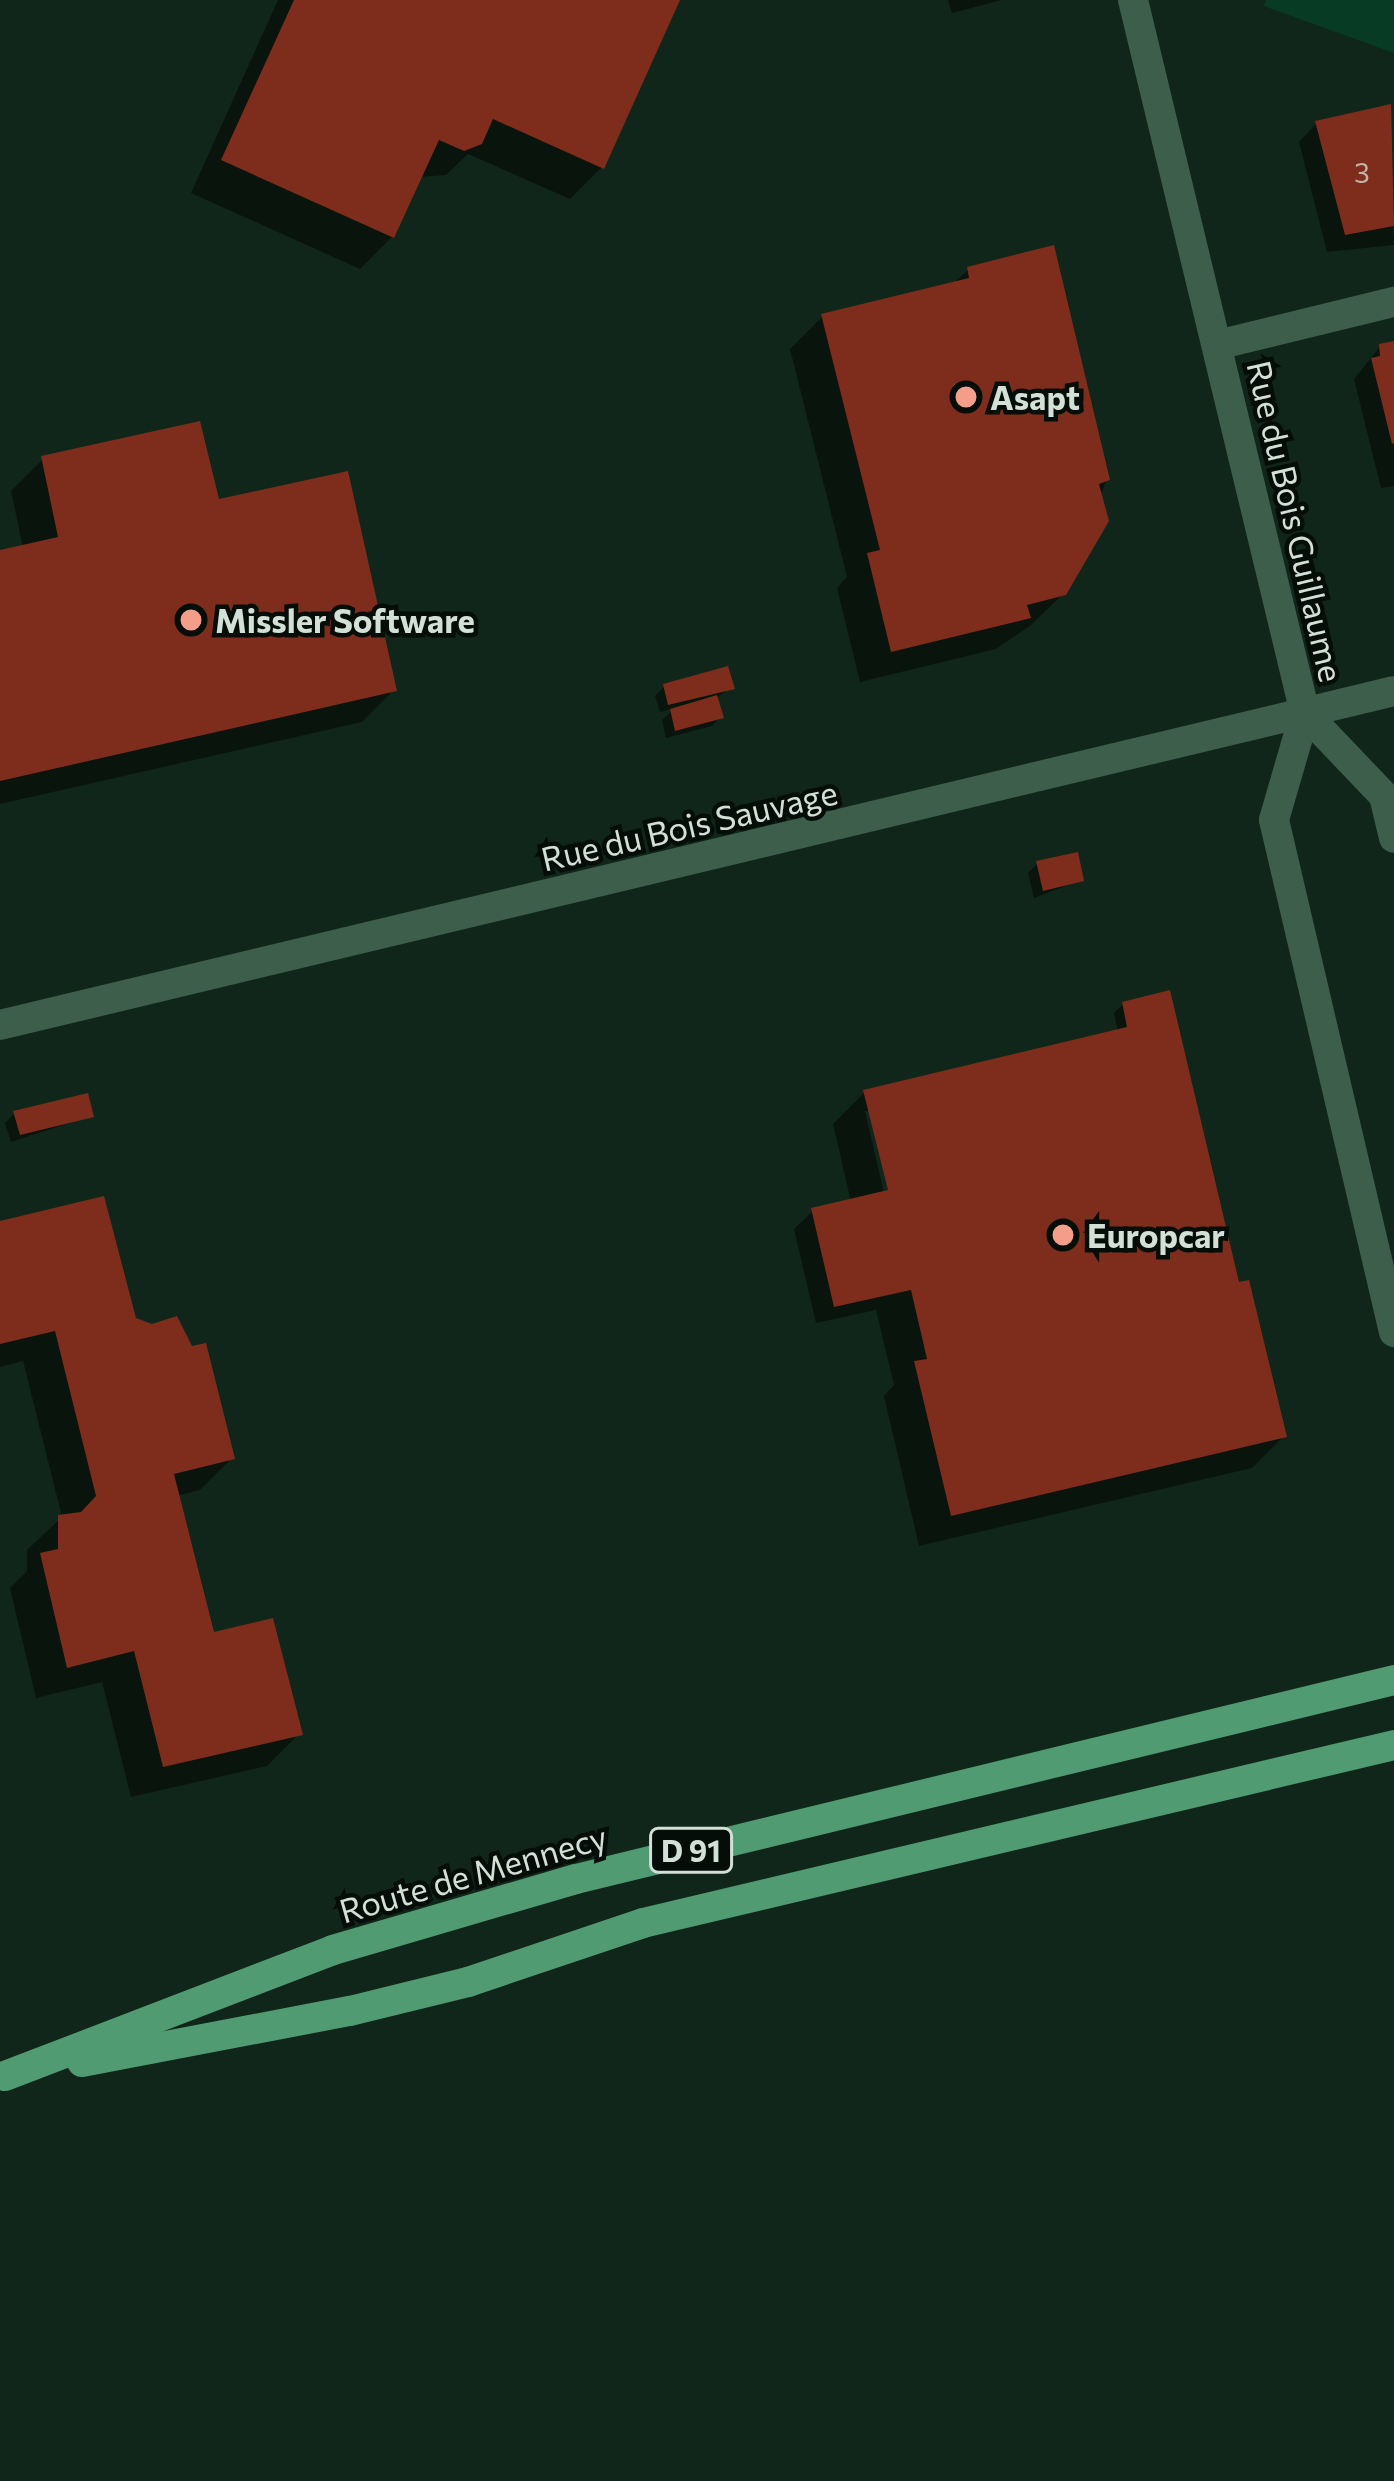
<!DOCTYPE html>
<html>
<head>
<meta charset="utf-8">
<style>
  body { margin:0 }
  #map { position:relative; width:1394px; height:2481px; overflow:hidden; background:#11261a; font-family:Commissioner,sans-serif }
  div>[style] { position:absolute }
  .green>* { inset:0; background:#073b23 }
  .shadow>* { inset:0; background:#0007 }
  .building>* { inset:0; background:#7e2d1c }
  .street>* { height:30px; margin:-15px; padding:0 15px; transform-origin:15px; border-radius:15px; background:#3c5e4a }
  .primary>* { height:30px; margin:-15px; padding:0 15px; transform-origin:15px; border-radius:15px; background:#509b72 }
  .dots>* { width:33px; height:33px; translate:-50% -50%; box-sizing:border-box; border:6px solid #050d08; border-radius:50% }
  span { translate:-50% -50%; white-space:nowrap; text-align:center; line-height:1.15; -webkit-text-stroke:9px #050d08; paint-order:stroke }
  .number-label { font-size:27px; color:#beb3a9 }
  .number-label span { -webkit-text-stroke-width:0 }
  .shield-label span { padding:3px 9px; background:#050d08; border:3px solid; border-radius:9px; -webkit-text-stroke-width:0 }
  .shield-label { font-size:30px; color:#d3e0d8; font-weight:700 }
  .poi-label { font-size:33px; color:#d3e0d8; font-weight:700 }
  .left { translate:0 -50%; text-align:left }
  .street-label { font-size:33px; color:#d3e0d8 }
</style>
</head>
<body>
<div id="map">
  <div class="green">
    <div style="clip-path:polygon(1266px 0,1394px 0,1394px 53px,1264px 6px)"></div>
  </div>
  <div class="shadow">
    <div style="clip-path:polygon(278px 0,676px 0,602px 167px,570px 199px,468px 154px,446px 175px,419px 177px,392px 237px,360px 269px,191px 193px)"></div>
    <div style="clip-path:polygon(948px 0,1002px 0,952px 13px)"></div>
    <div style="clip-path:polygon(1389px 107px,1394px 245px,1327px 252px,1299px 142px,1317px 123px)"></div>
    <div style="clip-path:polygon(968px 270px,1107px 479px,1063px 594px,1030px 626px,996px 649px,860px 682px,837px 588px,847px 577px,790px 349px,822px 317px,953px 284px)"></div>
    <div style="clip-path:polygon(1394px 344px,1394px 486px,1381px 488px,1354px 379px,1380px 347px)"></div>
    <div style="clip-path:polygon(43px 459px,217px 503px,394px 690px,362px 722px,0 804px,0 553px,23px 548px,11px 491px)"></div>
    <div style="clip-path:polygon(664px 687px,731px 688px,715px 699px,720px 717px,712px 726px,666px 738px,662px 720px,675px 708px,660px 712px,655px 696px)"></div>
    <div style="clip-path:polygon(1037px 864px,1081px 880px,1034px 898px,1028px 873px)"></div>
    <div style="clip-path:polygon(evenodd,1123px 1004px,1237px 1286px,1284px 1436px,1252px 1468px,919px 1546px,884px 1396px,894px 1385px,876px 1310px,816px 1323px,794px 1229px,813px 1211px,851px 1202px,833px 1124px,865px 1092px,1118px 1032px,1114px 1013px,1123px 1004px,865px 1111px,871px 1111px,893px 1204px,887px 1206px,865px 1111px)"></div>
    <div style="clip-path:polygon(14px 1114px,91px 1116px,11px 1142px,5px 1123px)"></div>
    <div style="clip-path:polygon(0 1224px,133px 1320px,232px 1458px,200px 1490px,176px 1496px,211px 1636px,299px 1734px,267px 1766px,131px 1797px,102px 1682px,36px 1698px,10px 1588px,27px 1571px,27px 1550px,62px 1517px,23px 1361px,0 1367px)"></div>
  </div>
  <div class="building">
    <div style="clip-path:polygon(294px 0,680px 0,604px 169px,493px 119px,482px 144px,464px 151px,439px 140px,394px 238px,221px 160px)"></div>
    <div style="clip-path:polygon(1391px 104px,1394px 226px,1345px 235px,1315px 121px)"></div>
    <div style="clip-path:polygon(1054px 245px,1110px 480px,1099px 484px,1109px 521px,1066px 595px,1027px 605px,1031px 618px,891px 652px,867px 553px,880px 550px,821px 314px,969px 278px,967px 267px)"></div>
    <div style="clip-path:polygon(1394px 341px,1394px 443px,1392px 444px,1371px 358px,1380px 356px,1379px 344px)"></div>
    <div style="clip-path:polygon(200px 421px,219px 499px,348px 471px,397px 691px,0 781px,0 550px,58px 537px,41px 456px)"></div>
    <div style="clip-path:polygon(728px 666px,735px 689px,668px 705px,663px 684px)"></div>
    <div style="clip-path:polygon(717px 695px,724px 718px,675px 731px,670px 709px)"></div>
    <div style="clip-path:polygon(1078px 852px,1084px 881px,1043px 891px,1036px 861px)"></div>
    <div style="clip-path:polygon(1170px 990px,1239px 1282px,1249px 1280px,1287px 1437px,951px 1516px,914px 1361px,927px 1359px,911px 1290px,834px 1307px,811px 1208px,888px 1190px,863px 1090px,1127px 1027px,1122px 1002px)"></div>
    <div style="clip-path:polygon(88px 1093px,94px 1117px,20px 1135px,13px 1111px)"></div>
    <div style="clip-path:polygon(104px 1196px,136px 1318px,152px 1324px,177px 1316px,192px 1346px,206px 1343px,235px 1459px,174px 1474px,214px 1632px,273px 1618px,303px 1735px,163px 1767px,134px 1651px,67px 1668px,40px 1553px,58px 1549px,58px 1515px,81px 1512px,96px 1496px,55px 1331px,0 1344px,0 1221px)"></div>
  </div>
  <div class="street">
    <div style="left:1133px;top:0;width:733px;rotate:76.44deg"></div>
    <div style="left:1305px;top:713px;width:111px;rotate:106.2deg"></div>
    <div style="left:1274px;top:820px;width:526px;rotate:76.81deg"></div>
    <div style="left:1217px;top:345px;width:182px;rotate:-13.7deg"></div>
    <div style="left:1305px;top:713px;width:115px;rotate:46.4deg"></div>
    <div style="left:1384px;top:796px;width:43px;rotate:76.6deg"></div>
    <div style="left:0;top:1025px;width:1433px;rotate:-13.47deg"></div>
  </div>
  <div class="primary">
    <div style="left:82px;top:2062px;width:273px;rotate:-10.8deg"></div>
    <div style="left:350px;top:2011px;width:122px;rotate:-13.8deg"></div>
    <div style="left:468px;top:1982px;width:185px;rotate:-18.6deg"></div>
    <div style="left:643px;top:1923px;width:772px;rotate:-13.33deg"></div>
    <div style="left:5px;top:2076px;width:351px;rotate:-21deg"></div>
    <div style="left:333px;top:1950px;width:253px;rotate:-16.3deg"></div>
    <div style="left:576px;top:1879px;width:842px;rotate:-13.67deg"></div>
  </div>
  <div class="dots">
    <div style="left:966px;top:397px;background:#f49e8a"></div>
    <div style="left:191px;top:620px;background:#f49e8a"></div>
    <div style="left:1063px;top:1235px;background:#f49e8a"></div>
  </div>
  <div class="number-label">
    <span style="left:1362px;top:173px">3</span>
  </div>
  <div class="shield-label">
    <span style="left:691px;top:1850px">D 91</span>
  </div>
  <div class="poi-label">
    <span class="left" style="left:990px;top:397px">Asapt</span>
    <span class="left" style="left:215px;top:620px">Missler Software</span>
    <span class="left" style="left:1087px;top:1235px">Europcar</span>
  </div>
  <div class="street-label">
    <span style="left:1296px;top:521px;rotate:77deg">Rue du Bois Guillaume</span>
    <span style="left:689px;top:825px;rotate:-13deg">Rue du Bois Sauvage</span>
    <span style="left:473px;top:1873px;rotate:-16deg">Route de Mennecy</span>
  </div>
</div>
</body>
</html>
